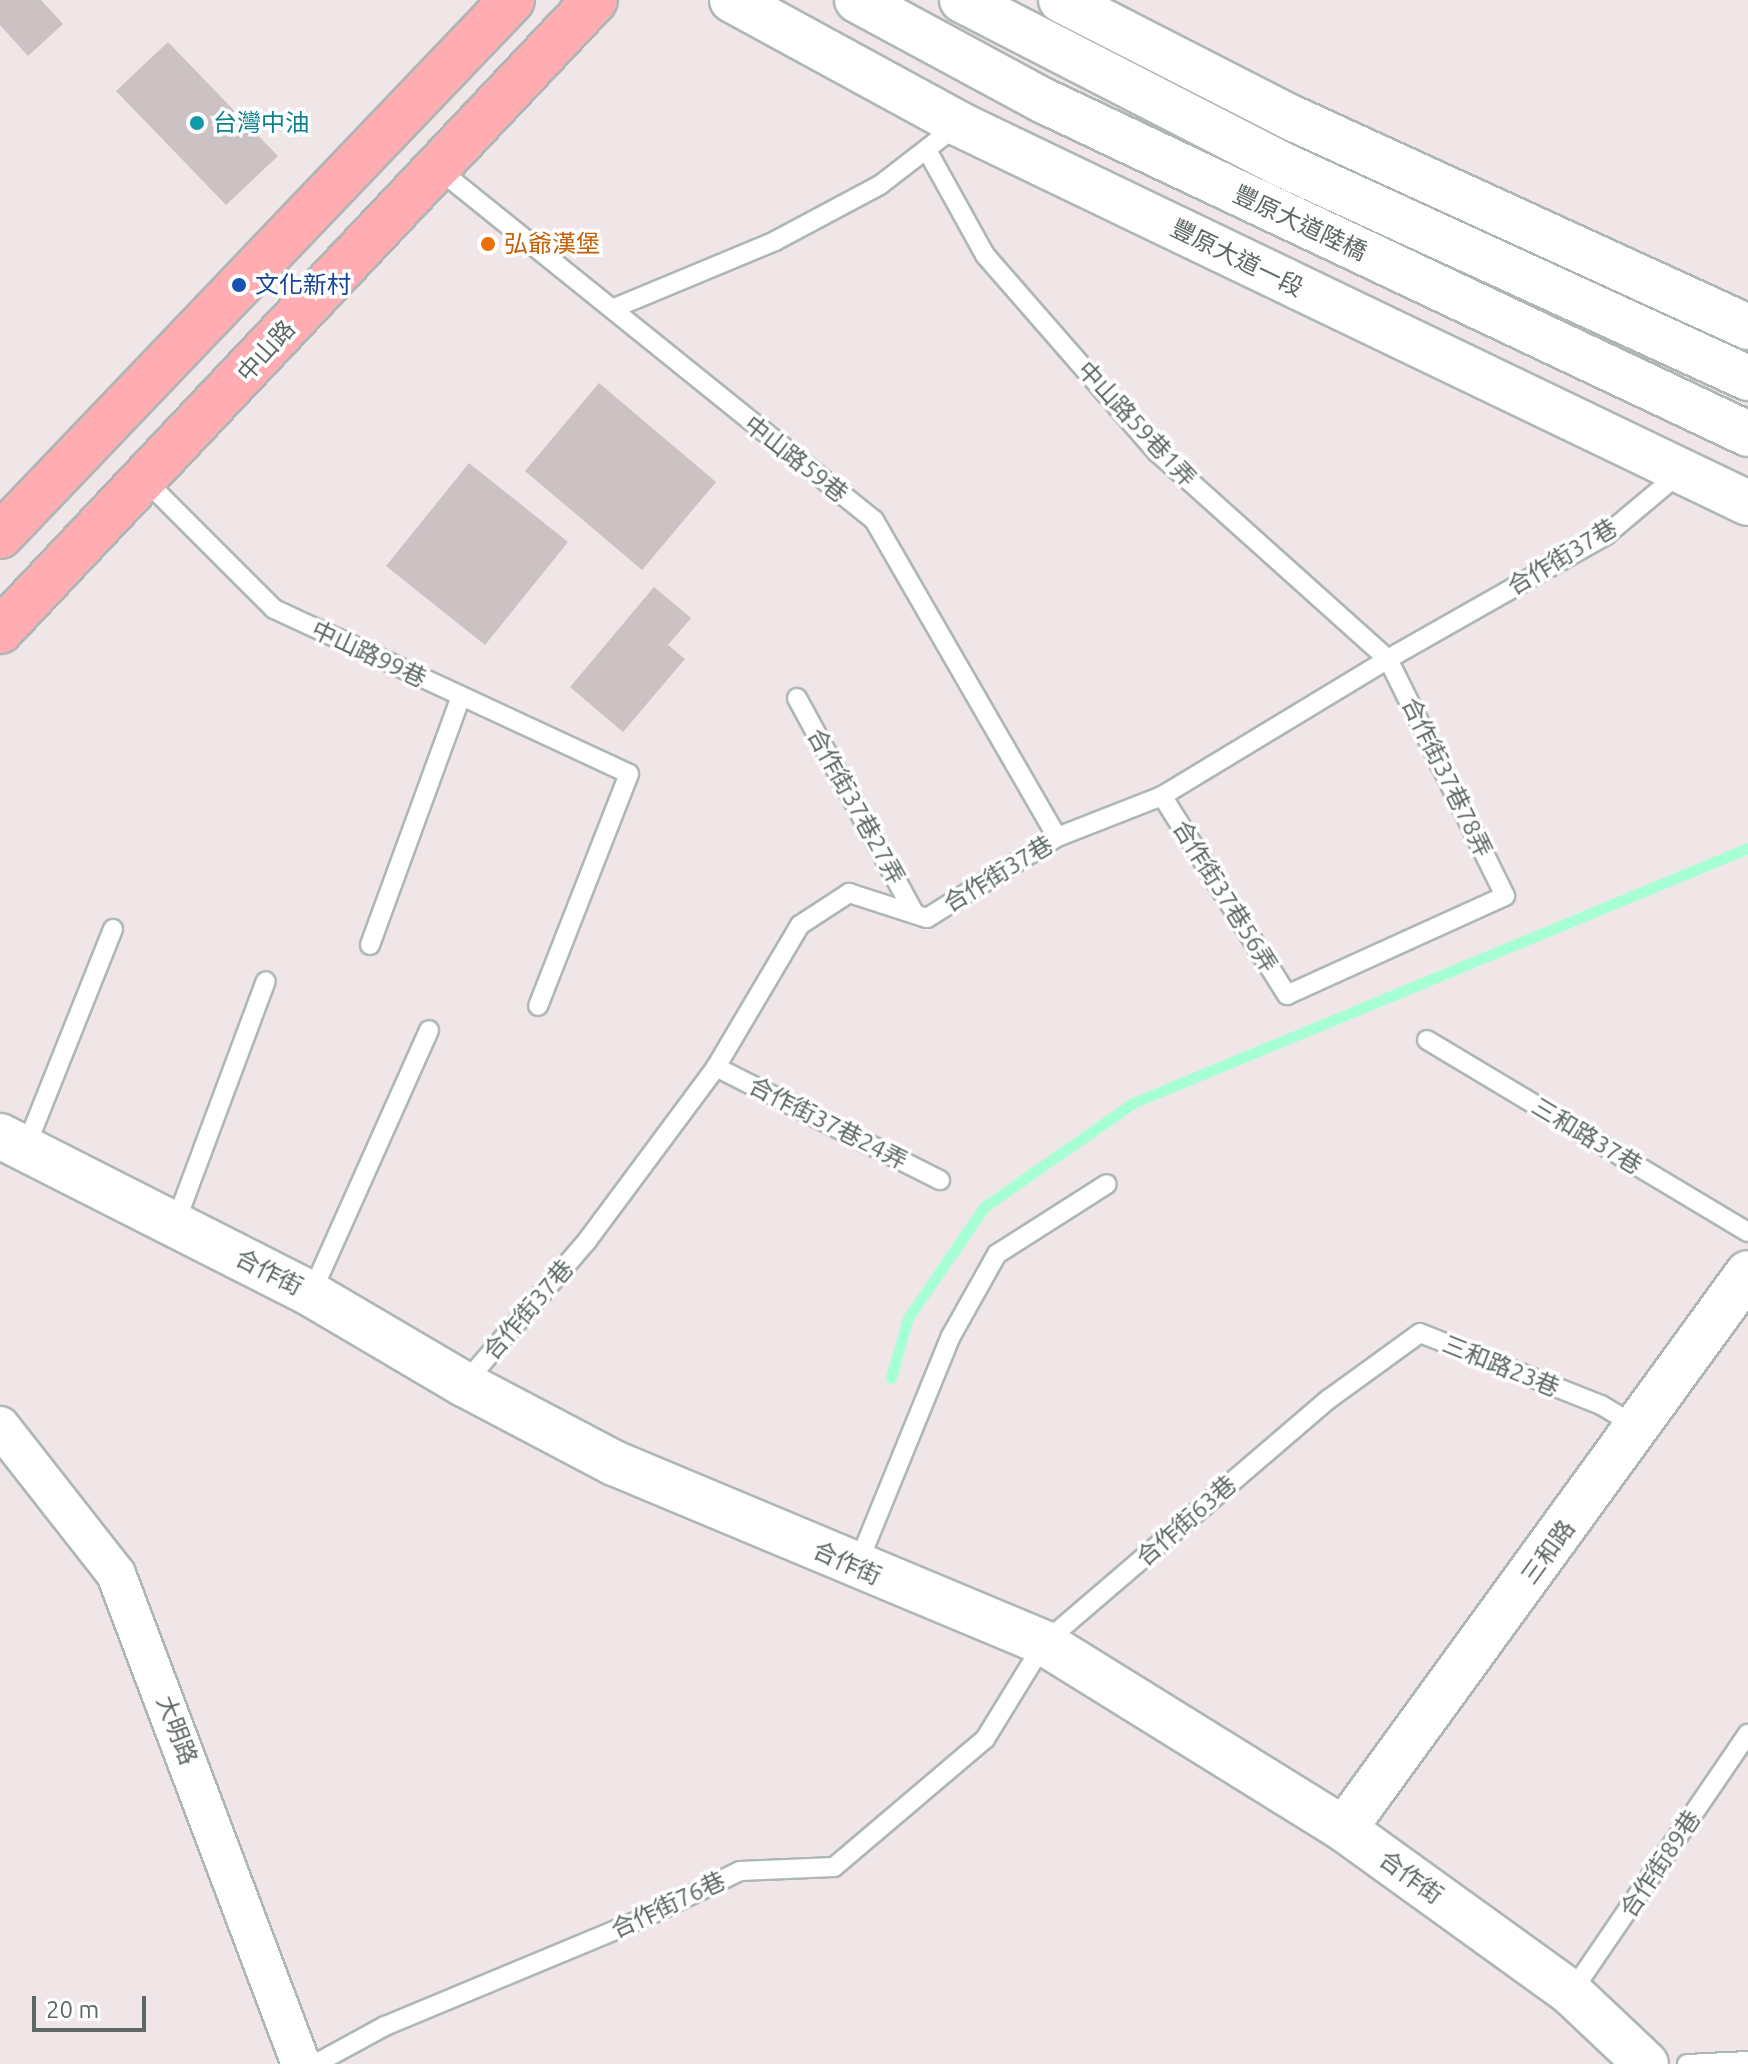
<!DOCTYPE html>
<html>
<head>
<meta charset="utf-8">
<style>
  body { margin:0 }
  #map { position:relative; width:1748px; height:2064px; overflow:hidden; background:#f1e6e7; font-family:Ubuntu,"Noto Sans TC",sans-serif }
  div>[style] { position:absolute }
  .stream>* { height:11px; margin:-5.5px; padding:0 5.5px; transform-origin:5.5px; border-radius:5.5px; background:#a7ffd5 }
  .building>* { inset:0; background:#ccc2c4 }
  .roads { filter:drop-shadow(2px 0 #aeb7b5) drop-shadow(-2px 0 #aeb7b5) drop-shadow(0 2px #aeb7b5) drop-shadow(0 -2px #aeb7b5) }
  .lane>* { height:18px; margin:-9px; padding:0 9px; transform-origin:9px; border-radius:9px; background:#fff }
  .street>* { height:38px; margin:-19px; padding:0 19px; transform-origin:19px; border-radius:19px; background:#fff }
  .secondary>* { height:44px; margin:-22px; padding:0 22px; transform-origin:22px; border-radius:22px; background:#fff }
  .primary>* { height:44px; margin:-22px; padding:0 22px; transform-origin:22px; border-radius:22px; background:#ffacb3 }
  .dots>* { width:22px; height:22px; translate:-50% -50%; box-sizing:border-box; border:4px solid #fff; border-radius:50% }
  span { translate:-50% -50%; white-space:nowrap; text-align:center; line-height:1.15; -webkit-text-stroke:7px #fff; paint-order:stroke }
  .culture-label { font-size:24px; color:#0d838f }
  .left { translate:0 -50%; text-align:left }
  .street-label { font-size:24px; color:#5d6864 }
  .food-label { font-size:24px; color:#c56008 }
  .transit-label { font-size:24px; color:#164399 }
  .scale { position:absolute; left:32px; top:1996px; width:114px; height:36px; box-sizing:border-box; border:4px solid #5d6864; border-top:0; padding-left:10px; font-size:24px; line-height:28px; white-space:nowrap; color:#5d6864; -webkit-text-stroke:6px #fff; paint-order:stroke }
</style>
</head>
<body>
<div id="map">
  <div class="stream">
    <div style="left:891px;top:1378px;width:62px;rotate:-74.2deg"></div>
    <div style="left:908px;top:1318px;width:135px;rotate:-55.6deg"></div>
    <div style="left:984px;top:1207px;width:182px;rotate:-34.9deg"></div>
    <div style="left:1133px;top:1103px;width:666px;rotate:-22.52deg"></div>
  </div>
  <div class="building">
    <div style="clip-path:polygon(0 0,41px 0,63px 24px,28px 56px,0 25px)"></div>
    <div style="clip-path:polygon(168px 42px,278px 156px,226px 205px,116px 91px)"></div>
    <div style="clip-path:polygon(599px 383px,716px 482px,642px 570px,525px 471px)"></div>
    <div style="clip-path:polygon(469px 463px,568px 542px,485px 645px,386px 566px)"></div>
    <div style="clip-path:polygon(654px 587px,691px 618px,668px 645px,685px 659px,623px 732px,570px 687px)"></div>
  </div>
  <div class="roads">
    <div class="lane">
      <div style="left:928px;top:152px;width:118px;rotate:61deg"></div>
      <div style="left:985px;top:255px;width:262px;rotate:48.9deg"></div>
      <div style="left:1157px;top:452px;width:310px;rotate:41.9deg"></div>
      <div style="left:1388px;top:659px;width:264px;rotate:63.7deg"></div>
      <div style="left:1505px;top:896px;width:239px;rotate:155.6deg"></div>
      <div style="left:1287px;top:995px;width:235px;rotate:-122.1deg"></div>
      <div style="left:437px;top:168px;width:561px;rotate:38.85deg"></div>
      <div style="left:874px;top:520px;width:366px;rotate:60deg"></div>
      <div style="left:612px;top:309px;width:177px;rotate:-22.6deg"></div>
      <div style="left:775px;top:241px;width:119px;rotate:-28.1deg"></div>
      <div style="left:880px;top:185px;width:100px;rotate:-37.7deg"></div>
      <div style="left:146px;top:481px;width:181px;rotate:45deg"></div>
      <div style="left:274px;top:609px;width:391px;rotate:24.9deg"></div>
      <div style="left:629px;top:774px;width:249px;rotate:111.4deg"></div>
      <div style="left:797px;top:698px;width:246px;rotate:61.4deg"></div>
      <div style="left:370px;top:945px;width:265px;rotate:-69.9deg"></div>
      <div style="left:1427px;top:1040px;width:374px;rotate:30.9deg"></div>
      <div style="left:716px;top:1067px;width:251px;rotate:26.8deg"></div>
      <div style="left:25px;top:1149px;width:237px;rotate:-68.2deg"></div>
      <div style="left:175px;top:1224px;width:259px;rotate:-69.5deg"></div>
      <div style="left:311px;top:1294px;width:289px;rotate:-65.9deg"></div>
      <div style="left:464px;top:1384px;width:189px;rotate:-49.3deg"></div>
      <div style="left:587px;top:1241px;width:217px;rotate:-53.4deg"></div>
      <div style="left:716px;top:1067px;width:165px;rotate:-59.4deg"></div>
      <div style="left:800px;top:925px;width:59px;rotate:-33.1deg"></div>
      <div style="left:849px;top:893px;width:82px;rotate:17.8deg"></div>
      <div style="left:927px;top:918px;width:153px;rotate:-31.9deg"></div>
      <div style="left:1057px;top:837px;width:113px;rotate:-21.3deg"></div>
      <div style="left:1162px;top:796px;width:264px;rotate:-31.2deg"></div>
      <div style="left:1388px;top:659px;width:251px;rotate:-29.6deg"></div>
      <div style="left:1606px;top:535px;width:97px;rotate:-40deg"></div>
      <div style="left:857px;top:1566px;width:248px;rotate:-67.8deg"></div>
      <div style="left:951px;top:1336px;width:94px;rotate:-60.7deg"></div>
      <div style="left:997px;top:1254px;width:130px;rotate:-32.5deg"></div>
      <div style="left:1571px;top:1993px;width:314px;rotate:-55.7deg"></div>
      <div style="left:315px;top:2064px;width:80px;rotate:-28.5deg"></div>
      <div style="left:385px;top:2026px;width:276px;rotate:-22.6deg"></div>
      <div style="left:640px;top:1920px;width:111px;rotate:-26.1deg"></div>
      <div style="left:740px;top:1871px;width:94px;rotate:-2.4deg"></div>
      <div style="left:834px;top:1867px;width:198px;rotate:-40.3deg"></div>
      <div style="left:985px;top:1739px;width:113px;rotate:-58.4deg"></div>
      <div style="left:1044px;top:1643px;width:375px;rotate:-40.6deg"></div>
      <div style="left:1329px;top:1399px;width:112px;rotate:-36deg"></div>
      <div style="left:1420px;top:1333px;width:195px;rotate:21.7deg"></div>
      <div style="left:1601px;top:1405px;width:43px;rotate:30.7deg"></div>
      <div style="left:1687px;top:2064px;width:61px;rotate:-2.8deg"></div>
    </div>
    <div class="street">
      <div style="left:0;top:1426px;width:188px;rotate:51.9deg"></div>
      <div style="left:116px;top:1574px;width:524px;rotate:69.32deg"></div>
    </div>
    <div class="secondary">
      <div style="left:732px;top:0;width:259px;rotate:28.6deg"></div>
      <div style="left:959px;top:124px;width:875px;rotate:25.66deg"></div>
      <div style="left:857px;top:0;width:213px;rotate:28.4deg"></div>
      <div style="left:1044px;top:101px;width:779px;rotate:25.31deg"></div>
      <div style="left:962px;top:0;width:359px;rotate:27.2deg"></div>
      <div style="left:1281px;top:164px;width:514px;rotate:24.62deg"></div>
      <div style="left:1061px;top:0;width:259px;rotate:27.1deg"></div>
      <div style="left:1292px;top:118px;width:502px;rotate:24.62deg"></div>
      <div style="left:0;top:1136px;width:349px;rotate:26.9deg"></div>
      <div style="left:311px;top:1294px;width:178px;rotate:30.5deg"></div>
      <div style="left:464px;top:1384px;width:170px;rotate:27.8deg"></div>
      <div style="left:614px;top:1463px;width:466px;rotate:22.7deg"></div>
      <div style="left:1044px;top:1643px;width:353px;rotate:31.8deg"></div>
      <div style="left:1344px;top:1829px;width:280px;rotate:35.8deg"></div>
      <div style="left:1571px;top:1993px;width:103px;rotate:43.4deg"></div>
      <div style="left:1344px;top:1829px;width:687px;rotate:-54deg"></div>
    </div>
    <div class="primary">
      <div style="left:0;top:536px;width:741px;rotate:-46.31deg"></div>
      <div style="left:0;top:631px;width:867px;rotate:-46.68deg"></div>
    </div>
  </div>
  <div class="dots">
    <div style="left:197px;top:123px;background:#0f9aa8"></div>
    <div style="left:488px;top:244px;background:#e8710a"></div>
    <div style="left:239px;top:285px;background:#1a4fb4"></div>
  </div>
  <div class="culture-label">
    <span class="left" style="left:213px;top:123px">台灣中油</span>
  </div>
  <div class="street-label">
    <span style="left:1300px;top:223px;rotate:25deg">豐原大道陸橋</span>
    <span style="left:1237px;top:258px;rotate:26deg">豐原大道一段</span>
    <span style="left:266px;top:351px;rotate:-48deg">中山路</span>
    <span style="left:1137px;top:424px;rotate:47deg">中山路59巷1弄</span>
    <span style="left:796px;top:459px;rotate:38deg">中山路59巷</span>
    <span style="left:1562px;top:557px;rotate:-31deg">合作街37巷</span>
    <span style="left:369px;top:654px;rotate:25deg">中山路99巷</span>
    <span style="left:1447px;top:777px;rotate:64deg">合作街37巷78弄</span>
    <span style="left:856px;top:806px;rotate:61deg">合作街37巷27弄</span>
    <span style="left:998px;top:874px;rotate:-31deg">合作街37巷</span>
    <span style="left:1225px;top:896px;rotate:58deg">合作街37巷56弄</span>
    <span style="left:828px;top:1123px;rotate:27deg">合作街37巷24弄</span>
    <span style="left:1587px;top:1136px;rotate:31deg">三和路37巷</span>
    <span style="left:269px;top:1272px;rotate:27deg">合作街</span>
    <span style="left:528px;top:1310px;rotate:-49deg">合作街37巷</span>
    <span style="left:1501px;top:1366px;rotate:22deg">三和路23巷</span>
    <span style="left:1186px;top:1521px;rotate:-41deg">合作街63巷</span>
    <span style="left:1548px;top:1552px;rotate:-54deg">三和路</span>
    <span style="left:847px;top:1563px;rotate:24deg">合作街</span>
    <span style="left:177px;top:1730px;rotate:69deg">大明路</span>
    <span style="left:1660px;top:1864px;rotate:-56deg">合作街89巷</span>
    <span style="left:1411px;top:1877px;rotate:36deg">合作街</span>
    <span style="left:668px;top:1905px;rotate:-25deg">合作街76巷</span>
  </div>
  <div class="food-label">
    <span class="left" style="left:504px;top:244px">弘爺漢堡</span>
  </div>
  <div class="transit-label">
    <span class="left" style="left:255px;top:285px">文化新村</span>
  </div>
  <div class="scale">20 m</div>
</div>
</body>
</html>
